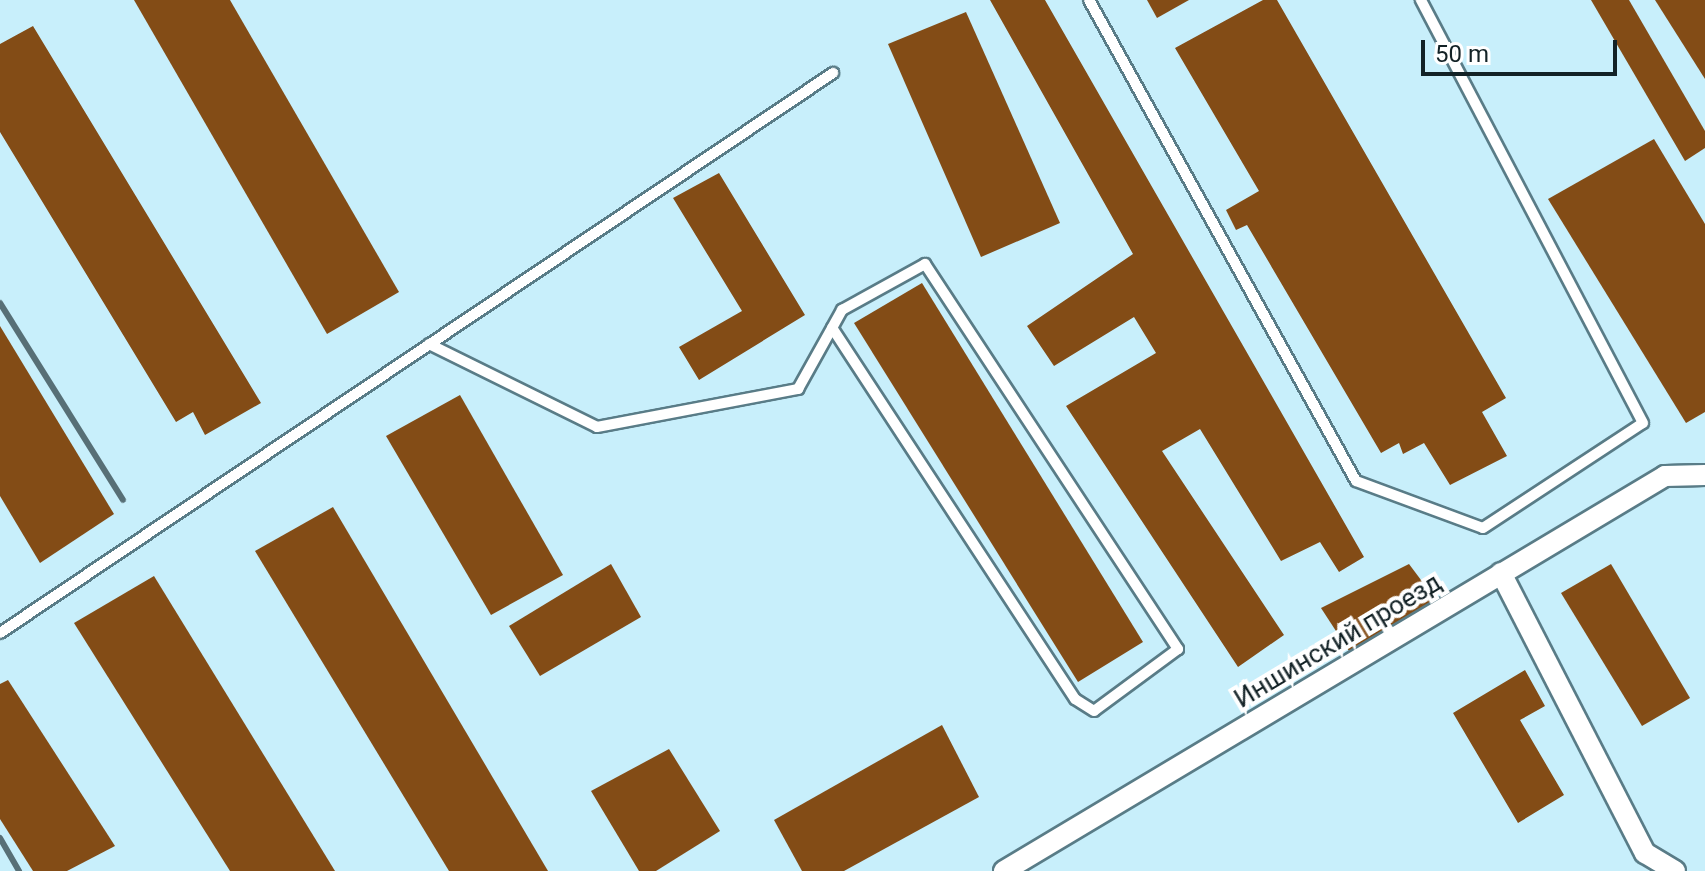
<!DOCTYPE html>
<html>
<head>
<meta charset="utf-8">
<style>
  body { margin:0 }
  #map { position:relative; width:1705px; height:871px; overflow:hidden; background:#c8effb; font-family:Roboto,sans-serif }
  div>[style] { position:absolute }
  .building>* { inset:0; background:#834c16 }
  .roads { filter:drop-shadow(2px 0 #597c87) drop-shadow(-2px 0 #597c87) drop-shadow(0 2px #597c87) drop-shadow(0 -2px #597c87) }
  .service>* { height:10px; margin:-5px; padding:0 5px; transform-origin:5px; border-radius:5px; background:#fff }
  .minor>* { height:20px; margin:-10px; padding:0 10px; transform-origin:10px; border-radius:10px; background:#fff }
  .rail>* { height:6px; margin:-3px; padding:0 3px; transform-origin:3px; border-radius:3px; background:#576f76 }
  span { translate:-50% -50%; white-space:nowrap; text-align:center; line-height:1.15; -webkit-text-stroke:8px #fff; paint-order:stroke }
  .street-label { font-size:26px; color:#132226 }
  .scale { position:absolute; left:1421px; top:40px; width:196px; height:36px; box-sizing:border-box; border:4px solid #132226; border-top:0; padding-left:10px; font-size:24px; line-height:28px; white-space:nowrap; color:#132226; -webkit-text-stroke:6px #fff; paint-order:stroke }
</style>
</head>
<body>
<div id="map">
  <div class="building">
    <div style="clip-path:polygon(134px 0,230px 0,399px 292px,327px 334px)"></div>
    <div style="clip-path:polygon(990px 0,1045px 0,1364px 557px,1339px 572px,1320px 542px,1281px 561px,1200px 429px,1162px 451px,1284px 635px,1238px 667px,1066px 406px,1156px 353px,1134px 317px,1054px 366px,1027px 326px,1133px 254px)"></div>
    <div style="clip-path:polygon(1147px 0,1189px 0,1157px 18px)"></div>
    <div style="clip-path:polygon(1263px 0,1277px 0,1506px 398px,1482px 412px,1507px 456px,1450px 485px,1424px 443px,1403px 454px,1399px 443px,1381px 453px,1247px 225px,1236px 230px,1226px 210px,1259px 191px,1175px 48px)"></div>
    <div style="clip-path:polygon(1591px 0,1629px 0,1705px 131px,1705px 148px,1685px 161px)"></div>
    <div style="clip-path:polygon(1655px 0,1705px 0,1705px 79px)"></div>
    <div style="clip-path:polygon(966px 12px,1060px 223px,981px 257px,888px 44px)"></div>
    <div style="clip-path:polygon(33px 26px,261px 403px,205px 435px,193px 412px,176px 422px,0 132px,0 44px)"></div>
    <div style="clip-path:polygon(1654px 139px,1705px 224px,1705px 412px,1686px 423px,1548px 199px)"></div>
    <div style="clip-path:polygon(719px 173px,805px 315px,699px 380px,679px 347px,742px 311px,673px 198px)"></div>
    <div style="clip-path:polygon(922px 283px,1143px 642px,1078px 682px,854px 323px)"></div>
    <div style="clip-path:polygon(0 326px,114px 514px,40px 563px,0 496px)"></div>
    <div style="clip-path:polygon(460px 395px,563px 575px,491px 615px,386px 436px)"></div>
    <div style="clip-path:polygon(333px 507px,548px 871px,449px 871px,255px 551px)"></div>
    <div style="clip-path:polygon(611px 564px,641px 617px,540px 676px,509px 626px)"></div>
    <div style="clip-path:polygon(1409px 564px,1436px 600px,1349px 651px,1321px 608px)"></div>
    <div style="clip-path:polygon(1611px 564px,1690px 698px,1642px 726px,1561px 593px)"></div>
    <div style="clip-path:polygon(154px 576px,335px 871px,230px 871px,74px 623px)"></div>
    <div style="clip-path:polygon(1525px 670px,1545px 706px,1520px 720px,1564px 795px,1518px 823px,1453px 713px)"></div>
    <div style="clip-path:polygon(8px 680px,115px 846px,67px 871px,33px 871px,0 819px,0 684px)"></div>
    <div style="clip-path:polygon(942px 725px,979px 797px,844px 871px,802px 871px,774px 820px)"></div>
    <div style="clip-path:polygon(669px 749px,720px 831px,656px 871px,639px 871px,591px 791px)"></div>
  </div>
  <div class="roads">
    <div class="service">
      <div style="left:1089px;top:0;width:550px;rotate:60.97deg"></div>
      <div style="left:1356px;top:481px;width:135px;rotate:20.3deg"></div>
      <div style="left:1483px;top:528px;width:191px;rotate:-33.3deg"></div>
      <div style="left:1643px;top:423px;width:478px;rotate:-117.7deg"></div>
      <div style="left:429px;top:344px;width:187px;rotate:26.3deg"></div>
      <div style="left:597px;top:427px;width:205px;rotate:-10.7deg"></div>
      <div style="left:798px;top:389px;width:70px;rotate:-60.9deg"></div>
      <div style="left:832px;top:328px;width:21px;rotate:-61deg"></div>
      <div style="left:842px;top:310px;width:95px;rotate:-29deg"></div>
      <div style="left:925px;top:264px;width:461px;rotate:56.7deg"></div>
      <div style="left:1178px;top:649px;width:104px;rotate:143.6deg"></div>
      <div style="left:1094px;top:711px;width:22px;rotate:-148deg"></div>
      <div style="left:1075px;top:699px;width:443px;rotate:-123.2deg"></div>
      <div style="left:0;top:633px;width:1004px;rotate:-33.91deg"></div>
    </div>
    <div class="minor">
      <div style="left:1501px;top:573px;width:315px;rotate:62.8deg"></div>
      <div style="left:1645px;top:853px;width:35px;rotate:31deg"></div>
      <div style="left:1004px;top:871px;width:770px;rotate:-30.86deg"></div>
      <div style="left:1665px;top:476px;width:40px;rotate:-1.4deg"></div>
    </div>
  </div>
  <div class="rail">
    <div style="left:0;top:303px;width:232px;rotate:58deg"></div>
    <div style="left:0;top:838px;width:38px;rotate:60deg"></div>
  </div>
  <div class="street-label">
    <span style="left:1338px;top:641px;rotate:-31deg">Иншинский проезд</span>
  </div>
  <div class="scale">50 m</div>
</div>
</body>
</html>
